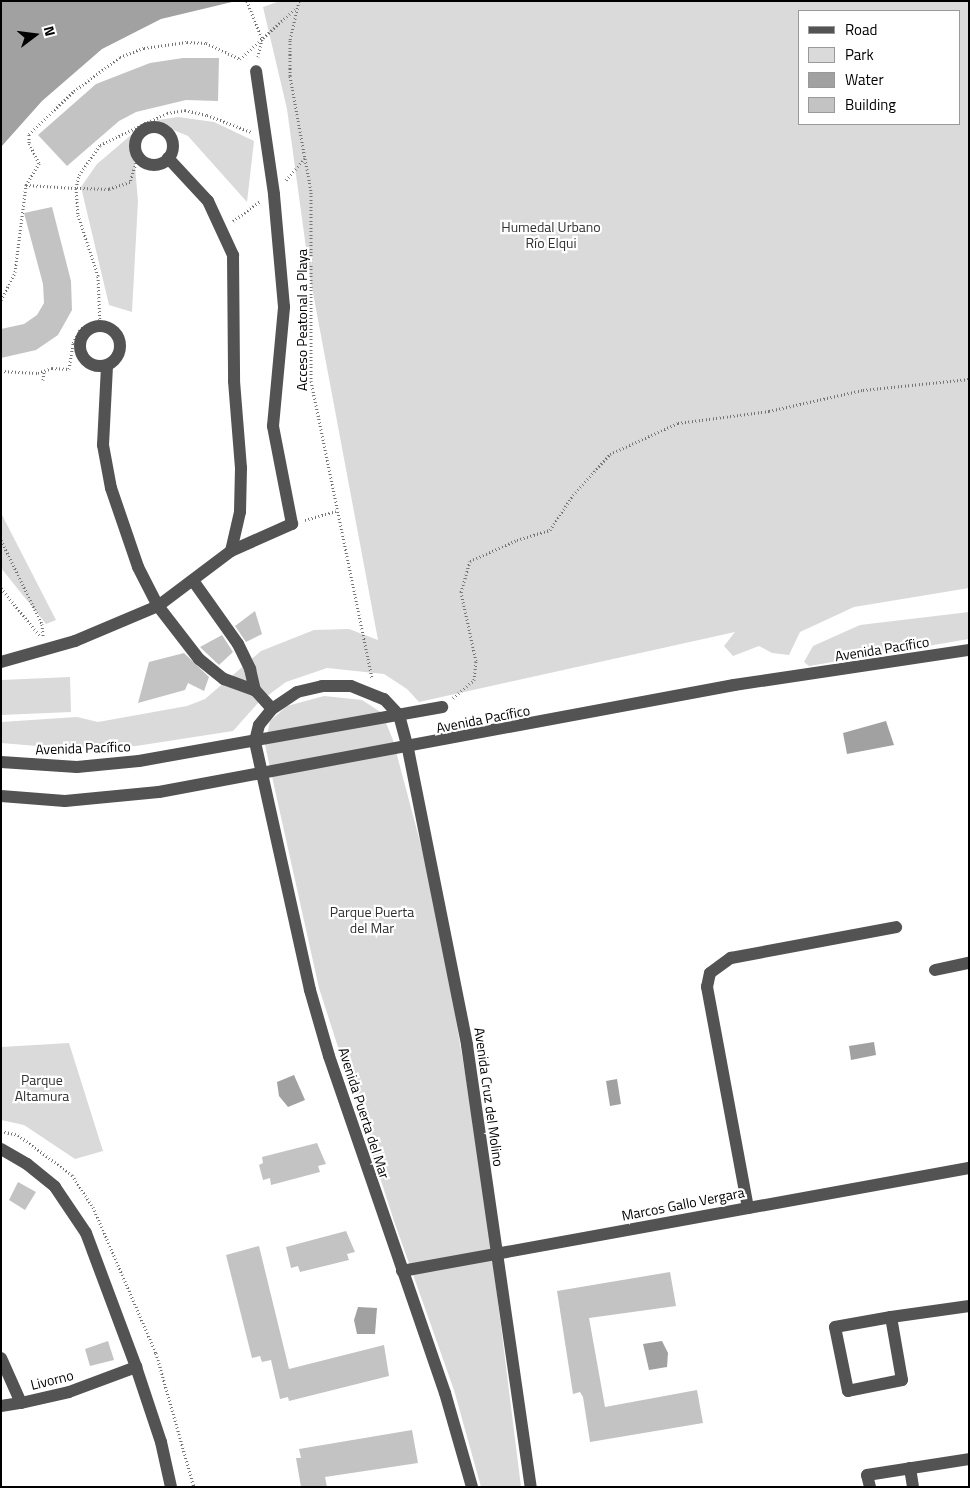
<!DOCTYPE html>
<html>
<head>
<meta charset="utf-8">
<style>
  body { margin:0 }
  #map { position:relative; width:970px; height:1488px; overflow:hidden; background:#fff; font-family:"Titillium Web",sans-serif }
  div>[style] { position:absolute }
  .green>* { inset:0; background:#dadada }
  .water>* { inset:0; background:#a1a1a1 }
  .building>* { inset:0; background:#c3c3c3 }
  .path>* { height:3px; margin-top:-1.5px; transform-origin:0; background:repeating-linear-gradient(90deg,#757575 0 1px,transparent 0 3.5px) }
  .minor>* { height:12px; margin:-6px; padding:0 6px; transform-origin:6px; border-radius:6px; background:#535353 }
  .minor>.ring { margin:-6px; padding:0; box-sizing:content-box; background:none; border:12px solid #535353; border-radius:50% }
  span { translate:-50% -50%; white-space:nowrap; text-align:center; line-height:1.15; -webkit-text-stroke:4.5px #fff; paint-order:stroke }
  .park-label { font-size:14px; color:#313131 }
  .street-label { font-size:14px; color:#000 }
  .frame { position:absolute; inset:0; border:2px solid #000; pointer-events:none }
  .legend { position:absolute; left:798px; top:10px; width:162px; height:115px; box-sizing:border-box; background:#fff; border:1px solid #999; margin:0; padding:6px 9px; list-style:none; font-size:15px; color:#000 }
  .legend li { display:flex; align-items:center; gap:10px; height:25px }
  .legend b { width:25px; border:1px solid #999 }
  .north { position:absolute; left:10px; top:10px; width:50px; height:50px; -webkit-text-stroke:4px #fff; paint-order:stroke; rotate:75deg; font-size:14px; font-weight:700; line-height:20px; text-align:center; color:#000 }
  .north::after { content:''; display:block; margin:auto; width:18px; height:22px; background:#000; clip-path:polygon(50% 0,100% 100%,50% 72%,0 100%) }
</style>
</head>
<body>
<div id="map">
  <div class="green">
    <div style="clip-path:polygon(evenodd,280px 1px,969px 1px,969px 588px,854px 607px,800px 632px,789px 655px,772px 653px,759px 646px,733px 656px,724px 646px,735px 632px,419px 702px,407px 689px,384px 674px,327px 668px,286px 682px,259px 702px,233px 731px,136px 746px,61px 748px,1px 743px,1px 722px,77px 717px,98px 722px,187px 706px,205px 699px,261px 651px,314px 630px,349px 629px,378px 640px,310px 277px,287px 109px,263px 7px,280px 1px,799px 11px,959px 11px,959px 124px,799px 124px,799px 11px)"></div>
    <div style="clip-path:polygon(178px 117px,214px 122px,254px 141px,247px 202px,188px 136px,166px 127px,147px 133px,136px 143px,134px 155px,138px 201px,132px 312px,109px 305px,81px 187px,97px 164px,137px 130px,158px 120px)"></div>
    <div style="clip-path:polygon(1px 513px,56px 620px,46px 624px,1px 568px)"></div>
    <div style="clip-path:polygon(969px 612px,969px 639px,809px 666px,804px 662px,813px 646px,860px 625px)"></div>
    <div style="clip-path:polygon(70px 677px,71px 712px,1px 715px,1px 680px)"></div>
    <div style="clip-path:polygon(324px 696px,362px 700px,382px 713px,393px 740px,436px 902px,482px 1174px,521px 1487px,481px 1487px,454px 1390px,394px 1221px,319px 988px,265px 745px,270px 721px,287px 706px)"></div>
    <div style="clip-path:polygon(69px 1043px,103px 1151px,75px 1159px,24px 1125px,1px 1120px,1px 1047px)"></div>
  </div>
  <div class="water">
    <div style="clip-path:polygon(1px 1px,232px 1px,232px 2px,161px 19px,102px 49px,42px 101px,1px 147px)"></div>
    <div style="clip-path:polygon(886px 721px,894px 745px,847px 754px,843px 733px)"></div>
    <div style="clip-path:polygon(874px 1042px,876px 1055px,851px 1060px,849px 1046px)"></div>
    <div style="clip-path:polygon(294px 1075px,305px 1100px,288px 1107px,279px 1096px,277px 1082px)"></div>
    <div style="clip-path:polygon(617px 1079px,621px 1104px,610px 1106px,606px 1081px)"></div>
    <div style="clip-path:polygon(358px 1307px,377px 1308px,375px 1334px,357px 1334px,354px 1320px)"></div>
    <div style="clip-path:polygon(662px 1341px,668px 1353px,667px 1367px,649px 1370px,643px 1344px)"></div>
  </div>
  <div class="building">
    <div style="clip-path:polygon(183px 58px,219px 58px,218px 101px,186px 100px,136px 112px,119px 121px,67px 166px,38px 135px,96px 84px,150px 63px)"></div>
    <div style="clip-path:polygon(52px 207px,71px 281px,72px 310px,58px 335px,36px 350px,1px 358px,1px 329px,24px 324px,37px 315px,44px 303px,43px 284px,24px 213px)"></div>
    <div style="clip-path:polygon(255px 611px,262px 634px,246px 642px,235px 626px)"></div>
    <div style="clip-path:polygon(222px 635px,233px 652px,219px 665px,200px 647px)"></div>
    <div style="clip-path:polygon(184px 653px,209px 677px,204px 691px,188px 683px,185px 690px,138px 703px,149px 662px)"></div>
    <div style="clip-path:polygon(317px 1143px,326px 1164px,318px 1166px,320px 1172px,271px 1185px,270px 1178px,263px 1180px,259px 1165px,263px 1163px,262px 1157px)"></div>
    <div style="clip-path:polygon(18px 1182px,36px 1192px,25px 1210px,9px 1200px)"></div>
    <div style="clip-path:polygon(346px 1231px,355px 1252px,347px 1254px,349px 1260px,300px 1272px,298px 1266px,291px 1268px,286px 1247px)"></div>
    <div style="clip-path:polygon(259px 1246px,289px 1369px,384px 1345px,389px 1376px,289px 1401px,288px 1397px,280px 1399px,271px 1360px,262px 1362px,260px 1356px,252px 1358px,226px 1255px)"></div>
    <div style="clip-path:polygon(670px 1272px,676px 1306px,589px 1318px,605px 1407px,697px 1390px,703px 1423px,590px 1442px,583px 1397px,580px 1392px,573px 1394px,557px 1291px)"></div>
    <div style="clip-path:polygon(108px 1341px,114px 1360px,90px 1366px,85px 1349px)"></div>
    <div style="clip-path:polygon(412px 1430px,418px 1463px,325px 1477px,327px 1487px,301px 1487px,296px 1458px,301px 1458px,299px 1449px)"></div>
  </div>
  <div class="path">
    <div style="left:247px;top:1px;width:41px;rotate:68.5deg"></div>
    <div style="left:262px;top:39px;width:18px;rotate:103deg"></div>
    <div style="left:299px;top:1px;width:40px;rotate:103deg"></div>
    <div style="left:290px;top:40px;width:36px;rotate:90deg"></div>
    <div style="left:290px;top:76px;width:118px;rotate:79.7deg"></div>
    <div style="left:311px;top:192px;width:189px;rotate:90deg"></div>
    <div style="left:311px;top:381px;width:304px;rotate:78.4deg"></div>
    <div style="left:144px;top:122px;width:8px;rotate:60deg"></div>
    <div style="left:138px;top:156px;width:27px;rotate:107deg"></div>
    <div style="left:130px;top:182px;width:22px;rotate:162deg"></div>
    <div style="left:109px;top:189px;width:33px;rotate:-178deg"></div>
    <div style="left:76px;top:188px;width:13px;rotate:-77deg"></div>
    <div style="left:79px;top:175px;width:37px;rotate:-55deg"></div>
    <div style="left:100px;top:145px;width:74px;rotate:-25.5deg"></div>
    <div style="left:167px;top:113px;width:18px;rotate:-9deg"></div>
    <div style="left:185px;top:110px;width:23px;rotate:13deg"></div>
    <div style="left:207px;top:115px;width:47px;rotate:21.1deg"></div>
    <div style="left:286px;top:180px;width:29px;rotate:-49deg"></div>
    <div style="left:26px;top:185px;width:26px;rotate:-59deg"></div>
    <div style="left:39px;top:163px;width:22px;rotate:-117deg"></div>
    <div style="left:29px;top:143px;width:9px;rotate:-90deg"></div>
    <div style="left:29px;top:134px;width:62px;rotate:-43.7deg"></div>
    <div style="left:74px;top:91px;width:57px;rotate:-36.5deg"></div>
    <div style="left:120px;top:57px;width:26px;rotate:-21deg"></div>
    <div style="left:144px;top:48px;width:43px;rotate:-7.9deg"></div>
    <div style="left:187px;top:42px;width:19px;rotate:3deg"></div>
    <div style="left:206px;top:43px;width:38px;rotate:25deg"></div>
    <div style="left:240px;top:59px;width:74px;rotate:-42.3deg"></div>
    <div style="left:233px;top:221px;width:34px;rotate:-36deg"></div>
    <div style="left:1px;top:300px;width:31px;rotate:-63deg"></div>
    <div style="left:15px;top:272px;width:88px;rotate:-82.8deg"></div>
    <div style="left:26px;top:185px;width:50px;rotate:3.4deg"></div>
    <div style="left:76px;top:188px;width:27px;rotate:86deg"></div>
    <div style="left:78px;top:215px;width:64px;rotate:71.8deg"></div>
    <div style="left:98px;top:276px;width:50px;rotate:87.7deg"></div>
    <div style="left:1px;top:371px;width:37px;rotate:3deg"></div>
    <div style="left:38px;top:373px;width:15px;rotate:-20deg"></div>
    <div style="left:52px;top:368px;width:17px;rotate:3deg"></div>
    <div style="left:69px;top:369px;width:26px;rotate:-81deg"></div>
    <div style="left:73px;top:343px;width:17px;rotate:-62deg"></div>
    <div style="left:81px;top:328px;width:20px;rotate:-24deg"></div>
    <div style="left:43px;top:380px;width:9px;rotate:-84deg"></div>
    <div style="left:305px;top:520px;width:32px;rotate:-16deg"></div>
    <div style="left:1px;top:540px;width:93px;rotate:64deg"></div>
    <div style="left:42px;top:624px;width:12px;rotate:85deg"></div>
    <div style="left:1px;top:588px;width:62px;rotate:50.9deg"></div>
    <div style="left:453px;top:698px;width:28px;rotate:-41deg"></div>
    <div style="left:474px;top:680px;width:19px;rotate:-84deg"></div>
    <div style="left:476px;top:661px;width:71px;rotate:-102.3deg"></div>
    <div style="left:461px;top:592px;width:32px;rotate:-74deg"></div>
    <div style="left:470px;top:561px;width:51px;rotate:-24.1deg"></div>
    <div style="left:517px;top:540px;width:34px;rotate:-17deg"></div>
    <div style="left:550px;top:530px;width:42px;rotate:-56.7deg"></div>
    <div style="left:573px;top:495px;width:55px;rotate:-47.9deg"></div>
    <div style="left:610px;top:454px;width:75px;rotate:-24.5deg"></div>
    <div style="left:678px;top:423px;width:92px;rotate:-7.5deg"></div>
    <div style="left:769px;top:411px;width:96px;rotate:-12.6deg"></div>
    <div style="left:863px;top:390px;width:107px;rotate:-5.9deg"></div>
    <div style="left:1px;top:1131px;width:17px;rotate:13deg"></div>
    <div style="left:18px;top:1135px;width:67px;rotate:36.5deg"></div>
    <div style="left:72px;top:1175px;width:38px;rotate:57deg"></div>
    <div style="left:93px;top:1207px;width:159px;rotate:66.7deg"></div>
    <div style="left:156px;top:1353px;width:139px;rotate:74.2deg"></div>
  </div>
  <div class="minor">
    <div class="ring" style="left:135px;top:127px;width:26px;height:26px"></div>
    <div style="left:168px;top:158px;width:59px;rotate:47.1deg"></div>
    <div style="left:208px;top:201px;width:60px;rotate:65.2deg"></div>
    <div style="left:233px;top:255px;width:126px;rotate:89.5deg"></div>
    <div style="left:234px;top:381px;width:87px;rotate:85.4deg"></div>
    <div style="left:241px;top:468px;width:44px;rotate:91.3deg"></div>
    <div style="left:240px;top:512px;width:40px;rotate:103deg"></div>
    <div class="ring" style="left:80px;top:326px;width:28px;height:28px"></div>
    <div style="left:107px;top:366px;width:79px;rotate:92.9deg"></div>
    <div style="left:103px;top:445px;width:44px;rotate:79.5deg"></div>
    <div style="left:111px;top:488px;width:83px;rotate:71.1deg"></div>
    <div style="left:138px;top:567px;width:44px;rotate:62.9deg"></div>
    <div style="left:158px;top:606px;width:67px;rotate:52.3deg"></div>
    <div style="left:199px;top:659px;width:32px;rotate:39deg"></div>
    <div style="left:224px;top:679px;width:33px;rotate:20deg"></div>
    <div style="left:194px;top:582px;width:76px;rotate:54.6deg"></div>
    <div style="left:238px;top:644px;width:28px;rotate:64deg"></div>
    <div style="left:250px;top:669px;width:22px;rotate:77deg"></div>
    <div style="left:255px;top:690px;width:25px;rotate:48deg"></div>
    <div style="left:1px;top:662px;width:77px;rotate:-15.8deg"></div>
    <div style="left:75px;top:641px;width:90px;rotate:-22.9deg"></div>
    <div style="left:158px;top:606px;width:91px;rotate:-37deg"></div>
    <div style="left:231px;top:551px;width:67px;rotate:-23.9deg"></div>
    <div style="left:292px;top:524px;width:100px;rotate:-101deg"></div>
    <div style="left:273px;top:426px;width:120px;rotate:-84.7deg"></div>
    <div style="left:284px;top:307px;width:113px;rotate:-95.1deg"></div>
    <div style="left:274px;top:194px;width:124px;rotate:-98.3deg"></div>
    <div style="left:1px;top:762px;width:76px;rotate:3.8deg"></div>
    <div style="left:77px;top:767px;width:62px;rotate:-5.5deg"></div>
    <div style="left:139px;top:761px;width:308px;rotate:-10.1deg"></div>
    <div style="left:1px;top:796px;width:64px;rotate:4.5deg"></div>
    <div style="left:65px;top:801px;width:94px;rotate:-5.5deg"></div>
    <div style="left:159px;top:792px;width:585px;rotate:-10.54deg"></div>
    <div style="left:734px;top:685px;width:238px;rotate:-8.5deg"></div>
    <div style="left:935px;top:970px;width:35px;rotate:-12deg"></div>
    <div style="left:1px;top:1149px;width:30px;rotate:30deg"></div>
    <div style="left:27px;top:1164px;width:36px;rotate:39deg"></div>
    <div style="left:55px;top:1187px;width:55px;rotate:56deg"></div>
    <div style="left:86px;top:1233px;width:143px;rotate:69.5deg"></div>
    <div style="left:136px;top:1367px;width:79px;rotate:71.6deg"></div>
    <div style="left:161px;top:1442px;width:46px;rotate:77.5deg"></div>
    <div style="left:748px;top:1208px;width:225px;rotate:-100.5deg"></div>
    <div style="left:707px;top:987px;width:14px;rotate:-78deg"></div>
    <div style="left:710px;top:973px;width:26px;rotate:-36deg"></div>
    <div style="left:731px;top:958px;width:168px;rotate:-10.6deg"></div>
    <div style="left:402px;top:1271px;width:576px;rotate:-10.3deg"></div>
    <div style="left:891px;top:1317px;width:64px;rotate:80.1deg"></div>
    <div style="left:902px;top:1380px;width:55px;rotate:168.5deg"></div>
    <div style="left:848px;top:1391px;width:65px;rotate:-101.5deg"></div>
    <div style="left:835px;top:1327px;width:57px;rotate:-10.1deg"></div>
    <div style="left:891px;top:1317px;width:79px;rotate:-8deg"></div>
    <div style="left:1px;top:1358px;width:49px;rotate:66deg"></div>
    <div style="left:21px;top:1403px;width:49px;rotate:-12.9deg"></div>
    <div style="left:69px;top:1392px;width:72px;rotate:-20.5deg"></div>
    <div style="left:1px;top:1406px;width:20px;rotate:-9deg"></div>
    <div style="left:910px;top:1468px;width:19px;rotate:81deg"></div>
    <div style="left:472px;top:1487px;width:98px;rotate:-106deg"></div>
    <div style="left:445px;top:1393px;width:356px;rotate:-109deg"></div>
    <div style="left:329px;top:1056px;width:69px;rotate:-106.1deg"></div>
    <div style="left:310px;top:990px;width:255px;rotate:-102.5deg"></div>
    <div style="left:255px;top:741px;width:16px;rotate:-76deg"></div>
    <div style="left:259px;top:725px;width:21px;rotate:-51deg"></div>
    <div style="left:272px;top:709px;width:30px;rotate:-34deg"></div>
    <div style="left:297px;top:692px;width:26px;rotate:-13deg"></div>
    <div style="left:322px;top:686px;width:29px"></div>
    <div style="left:351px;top:686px;width:35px;rotate:22deg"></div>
    <div style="left:384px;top:699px;width:22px;rotate:47deg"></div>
    <div style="left:399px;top:715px;width:35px;rotate:75deg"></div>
    <div style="left:408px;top:749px;width:302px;rotate:78.7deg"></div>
    <div style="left:467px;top:1045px;width:447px;rotate:81.8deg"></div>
    <div style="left:870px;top:1487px;width:12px;rotate:-104deg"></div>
    <div style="left:867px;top:1475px;width:103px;rotate:-8.9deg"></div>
  </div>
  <div class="park-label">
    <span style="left:551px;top:235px">Humedal Urbano<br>Río Elqui</span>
    <span style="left:372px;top:920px">Parque Puerta<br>del Mar</span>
    <span style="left:42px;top:1088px">Parque<br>Altamura</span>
  </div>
  <div class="street-label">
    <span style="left:302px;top:320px;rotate:-90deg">Acceso Peatonal a Playa</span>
    <span style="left:882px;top:649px;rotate:-9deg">Avenida Pacífico</span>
    <span style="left:483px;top:719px;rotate:-11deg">Avenida Pacífico</span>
    <span style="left:83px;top:748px;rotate:-2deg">Avenida Pacífico</span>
    <span style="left:489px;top:1097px;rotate:82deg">Avenida Cruz del Molino</span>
    <span style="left:364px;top:1113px;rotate:72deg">Avenida Puerta del Mar</span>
    <span style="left:683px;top:1204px;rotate:-11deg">Marcos Gallo Vergara</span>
    <span style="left:52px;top:1380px;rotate:-14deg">Livorno</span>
  </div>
  <div class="frame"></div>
  <ul class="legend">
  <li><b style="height:6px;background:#535353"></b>Road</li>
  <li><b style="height:14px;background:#dadada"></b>Park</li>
  <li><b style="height:14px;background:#a1a1a1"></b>Water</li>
  <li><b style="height:14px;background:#c3c3c3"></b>Building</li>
  </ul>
  <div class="north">N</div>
</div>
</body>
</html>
